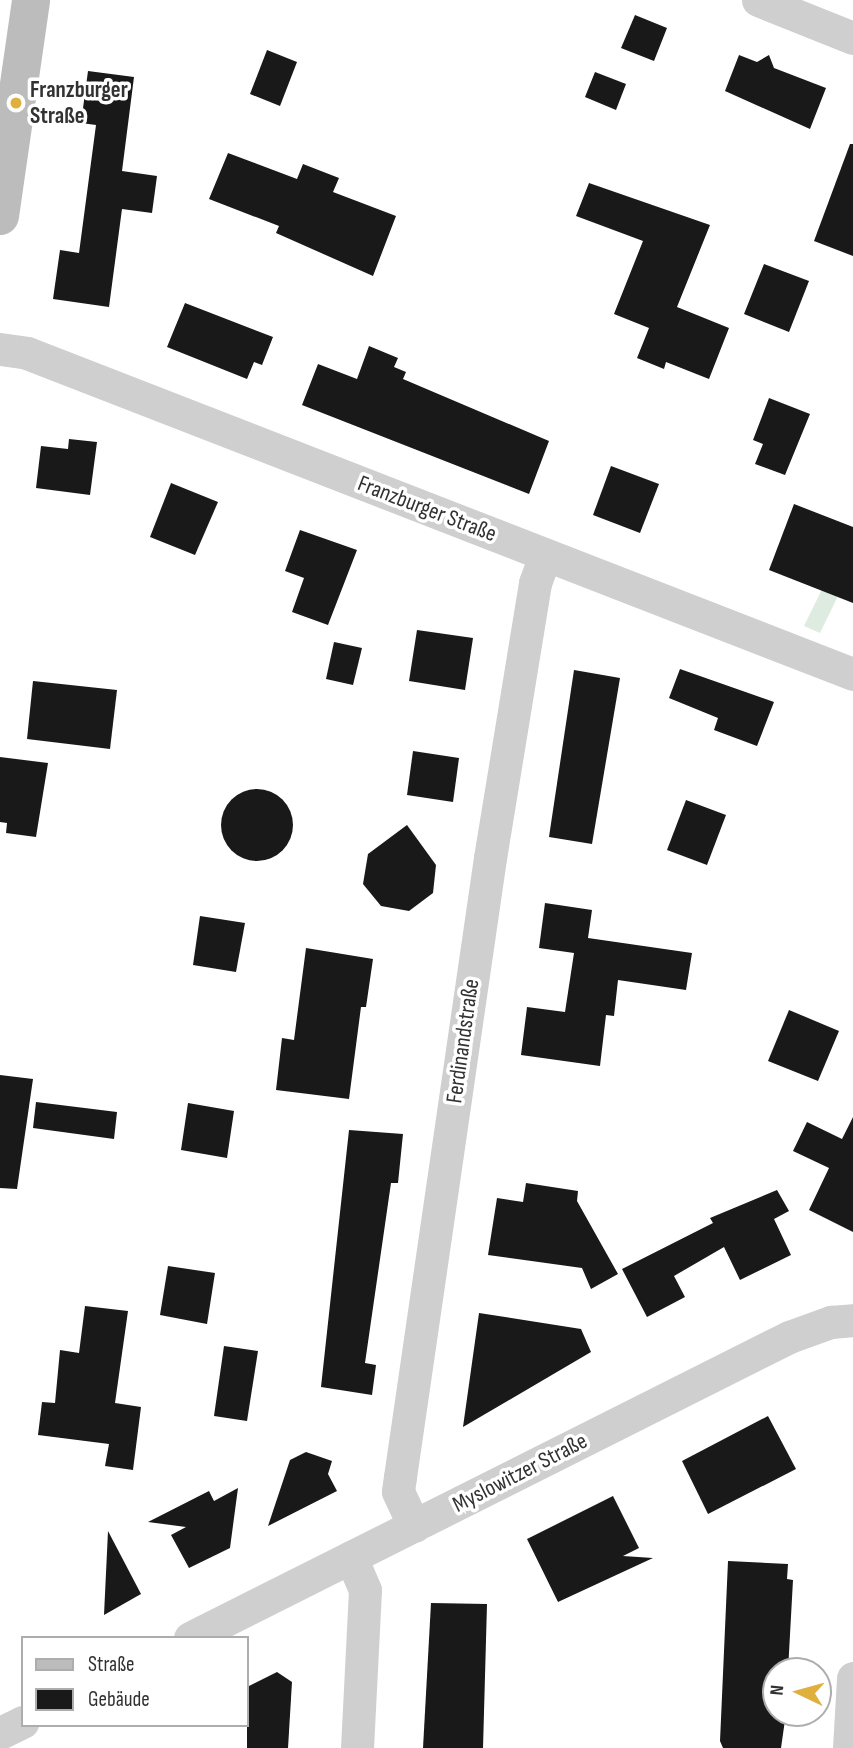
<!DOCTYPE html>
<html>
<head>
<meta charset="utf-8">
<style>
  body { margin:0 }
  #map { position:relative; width:853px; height:1748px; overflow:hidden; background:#fff; font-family:"Sofia Sans Condensed",sans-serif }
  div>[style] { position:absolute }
  .green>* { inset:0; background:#deebe1 }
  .building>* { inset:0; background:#191919 }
  .round { border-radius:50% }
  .street>* { height:33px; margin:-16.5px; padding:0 16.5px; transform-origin:16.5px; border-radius:16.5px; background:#cfcfcf }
  .secondary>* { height:38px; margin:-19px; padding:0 19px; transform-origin:19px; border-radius:19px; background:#bcbcbc }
  .dots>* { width:19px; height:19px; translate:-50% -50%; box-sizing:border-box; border:4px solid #fff; border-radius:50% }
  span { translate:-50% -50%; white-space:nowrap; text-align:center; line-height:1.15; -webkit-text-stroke:7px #fff; paint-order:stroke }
  .poi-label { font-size:23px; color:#323232; font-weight:700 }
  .left { translate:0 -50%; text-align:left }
  .street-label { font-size:23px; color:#323232 }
  .legend { position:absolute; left:21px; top:1636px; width:228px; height:91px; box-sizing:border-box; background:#fff; border:2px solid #adadad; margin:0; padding:9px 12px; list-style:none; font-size:21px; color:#323232 }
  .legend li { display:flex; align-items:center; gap:14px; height:35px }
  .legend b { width:35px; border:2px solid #adadad }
  .north { position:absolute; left:762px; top:1657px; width:70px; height:70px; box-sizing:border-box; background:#fff; border:2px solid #adadad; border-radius:50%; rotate:275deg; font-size:19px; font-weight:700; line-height:28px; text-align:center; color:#323232 }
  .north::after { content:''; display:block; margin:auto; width:24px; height:32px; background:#dfb03e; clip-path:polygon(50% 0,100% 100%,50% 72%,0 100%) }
</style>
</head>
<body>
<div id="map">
  <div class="green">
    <div style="clip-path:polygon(853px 526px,853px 565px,820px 633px,804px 626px)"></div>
  </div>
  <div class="building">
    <div style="clip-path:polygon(635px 15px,667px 28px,654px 61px,621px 48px)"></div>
    <div style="clip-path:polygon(267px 50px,297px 62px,280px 106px,250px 94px)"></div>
    <div style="clip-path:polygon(739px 55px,757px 62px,769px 55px,774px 68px,826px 88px,810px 129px,725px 91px)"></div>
    <div style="clip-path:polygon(88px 71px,134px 77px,122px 171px,157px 176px,152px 213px,122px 209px,109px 307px,53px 299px,60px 250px,79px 253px,96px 125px,81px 123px)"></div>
    <div style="clip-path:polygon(595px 72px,626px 84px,616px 110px,585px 97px)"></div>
    <div style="clip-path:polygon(850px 144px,853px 144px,853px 256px,814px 241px)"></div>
    <div style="clip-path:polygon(228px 153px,297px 179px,303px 164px,339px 178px,333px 192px,396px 216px,373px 276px,276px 233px,279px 226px,209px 199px)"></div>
    <div style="clip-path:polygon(589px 183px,710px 225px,677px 307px,729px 328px,709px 379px,666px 362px,664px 369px,637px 358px,649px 328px,614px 314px,643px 241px,576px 216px)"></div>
    <div style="clip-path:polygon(764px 264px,809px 281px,789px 332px,744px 314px)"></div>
    <div style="clip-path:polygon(185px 303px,273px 337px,262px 365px,254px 362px,247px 379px,167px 347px)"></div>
    <div style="clip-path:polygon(369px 346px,398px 358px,394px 367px,406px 372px,403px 379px,549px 441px,529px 494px,302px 405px,318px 364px,357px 379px)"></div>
    <div style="clip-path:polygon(769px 398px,810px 414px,785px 475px,755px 464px,763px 444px,753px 440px)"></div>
    <div style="clip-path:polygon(69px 439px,97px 442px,90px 495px,36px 488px,41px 446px,68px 449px)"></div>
    <div style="clip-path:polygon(611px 466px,659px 484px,640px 533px,593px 515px)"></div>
    <div style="clip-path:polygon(171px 483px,218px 502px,195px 555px,150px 537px)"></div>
    <div style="clip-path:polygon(794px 504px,853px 527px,853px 603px,769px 570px)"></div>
    <div style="clip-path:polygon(300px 530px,357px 550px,328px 625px,292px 612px,304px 578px,285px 571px)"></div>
    <div style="clip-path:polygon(417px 630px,473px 638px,465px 690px,409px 681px)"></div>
    <div style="clip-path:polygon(334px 642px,362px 648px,353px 685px,326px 679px)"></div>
    <div style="clip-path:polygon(680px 669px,774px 702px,757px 746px,714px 730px,718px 718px,669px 698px)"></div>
    <div style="clip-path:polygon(574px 670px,620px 678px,592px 844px,549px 837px)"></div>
    <div style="clip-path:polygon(33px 681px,117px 690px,110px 749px,27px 739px)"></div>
    <div style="clip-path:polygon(413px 751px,459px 758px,453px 802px,407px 795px)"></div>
    <div style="clip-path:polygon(0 757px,48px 763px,36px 837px,6px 833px,7px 823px,0 822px)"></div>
    <div class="round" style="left:221px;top:789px;width:72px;height:72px"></div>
    <div style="clip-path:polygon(686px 800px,726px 815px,707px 865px,667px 850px)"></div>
    <div style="clip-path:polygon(407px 825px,436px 865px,433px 893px,409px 911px,381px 906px,363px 884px,368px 854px)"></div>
    <div style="clip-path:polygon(545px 903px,592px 910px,588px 938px,692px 953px,686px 990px,618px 980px,614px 1016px,606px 1015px,600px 1066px,521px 1055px,527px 1007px,565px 1012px,574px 953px,539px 948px)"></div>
    <div style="clip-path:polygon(200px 916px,245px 923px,236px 972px,193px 965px)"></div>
    <div style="clip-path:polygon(306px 948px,373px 959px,366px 1007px,361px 1007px,349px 1099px,276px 1090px,282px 1038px,294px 1040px)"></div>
    <div style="clip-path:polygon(789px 1010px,839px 1031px,818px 1081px,768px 1061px)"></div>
    <div style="clip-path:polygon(0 1075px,33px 1079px,17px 1189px,0 1188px)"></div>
    <div style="clip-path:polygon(36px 1102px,117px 1112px,114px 1139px,33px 1128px)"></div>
    <div style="clip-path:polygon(188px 1103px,234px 1111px,227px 1158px,181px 1150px)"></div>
    <div style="clip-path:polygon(853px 1117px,853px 1232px,809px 1210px,829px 1168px,793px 1151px,807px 1122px,842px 1139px)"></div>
    <div style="clip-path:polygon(349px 1130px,403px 1134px,398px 1183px,391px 1183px,365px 1363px,376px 1365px,372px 1395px,321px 1387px)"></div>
    <div style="clip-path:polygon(526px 1183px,578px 1191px,577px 1201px,618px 1274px,591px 1289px,582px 1268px,488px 1255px,497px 1198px,523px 1202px)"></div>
    <div style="clip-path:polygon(777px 1190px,789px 1211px,774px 1219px,791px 1255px,740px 1280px,724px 1247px,674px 1276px,685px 1297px,647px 1317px,622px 1269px,713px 1223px,710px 1218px)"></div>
    <div style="clip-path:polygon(168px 1266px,215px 1273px,207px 1324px,160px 1315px)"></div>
    <div style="clip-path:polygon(85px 1306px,128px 1311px,115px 1403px,141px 1407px,133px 1470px,105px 1466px,109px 1444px,38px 1435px,42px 1402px,55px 1403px,60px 1350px,79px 1353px)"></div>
    <div style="clip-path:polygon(479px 1313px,581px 1329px,591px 1352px,463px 1427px)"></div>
    <div style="clip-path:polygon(224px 1346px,258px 1351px,247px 1421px,214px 1416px)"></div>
    <div style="clip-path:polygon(768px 1416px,796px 1469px,708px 1514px,682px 1461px)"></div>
    <div style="clip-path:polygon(306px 1452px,332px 1461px,328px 1474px,337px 1491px,268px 1526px,290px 1460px)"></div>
    <div style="clip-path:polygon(238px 1488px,230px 1548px,189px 1568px,171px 1535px,186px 1527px,148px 1522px,209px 1491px,214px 1501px)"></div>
    <div style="clip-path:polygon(613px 1496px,639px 1548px,623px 1556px,653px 1558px,558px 1602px,527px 1539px)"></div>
    <div style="clip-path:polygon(108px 1531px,141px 1594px,104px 1615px)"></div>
    <div style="clip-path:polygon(728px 1561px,788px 1564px,787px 1579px,793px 1580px,788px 1671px,776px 1671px,776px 1713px,786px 1713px,781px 1748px,723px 1748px,720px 1741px)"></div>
    <div style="clip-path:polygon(431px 1603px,487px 1604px,483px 1748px,423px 1748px)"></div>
    <div style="clip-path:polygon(277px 1672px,292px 1682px,288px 1748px,247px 1748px,247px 1687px)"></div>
  </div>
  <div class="street">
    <div style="left:758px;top:0;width:102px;rotate:21.8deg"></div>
    <div style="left:0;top:349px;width:27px;rotate:8deg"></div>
    <div style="left:27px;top:353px;width:886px;rotate:21.24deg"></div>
    <div style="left:414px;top:1526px;width:38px;rotate:-115deg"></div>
    <div style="left:398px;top:1491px;width:14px;rotate:-82deg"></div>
    <div style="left:400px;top:1477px;width:626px;rotate:-81.73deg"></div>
    <div style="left:490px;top:858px;width:279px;rotate:-80.7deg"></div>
    <div style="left:535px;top:583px;width:30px;rotate:-70deg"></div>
    <div style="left:351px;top:1557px;width:36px;rotate:67deg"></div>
    <div style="left:365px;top:1590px;width:158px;rotate:92.9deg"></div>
    <div style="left:190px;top:1638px;width:670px;rotate:-26.68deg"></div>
    <div style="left:789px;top:1337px;width:45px;rotate:-19.7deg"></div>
    <div style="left:831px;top:1322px;width:22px;rotate:-5deg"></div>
    <div style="left:0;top:1733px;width:25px;rotate:-26deg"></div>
    <div style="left:849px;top:1748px;width:70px;rotate:-86.7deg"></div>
  </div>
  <div class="secondary">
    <div style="left:0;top:216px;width:218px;rotate:-81.8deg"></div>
  </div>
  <div class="dots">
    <div style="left:16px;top:103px;background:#dfb03e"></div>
  </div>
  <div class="poi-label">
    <span class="left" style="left:30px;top:103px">Franzburger<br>Straße</span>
  </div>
  <div class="street-label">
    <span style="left:427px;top:509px;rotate:21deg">Franzburger Straße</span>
    <span style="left:463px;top:1041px;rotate:-82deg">Ferdinandstraße</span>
    <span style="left:520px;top:1473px;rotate:-27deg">Myslowitzer Straße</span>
  </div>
  <ul class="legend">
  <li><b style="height:9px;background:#bcbcbc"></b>Straße</li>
  <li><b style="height:19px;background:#191919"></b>Gebäude</li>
  </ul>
  <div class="north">N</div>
</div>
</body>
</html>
